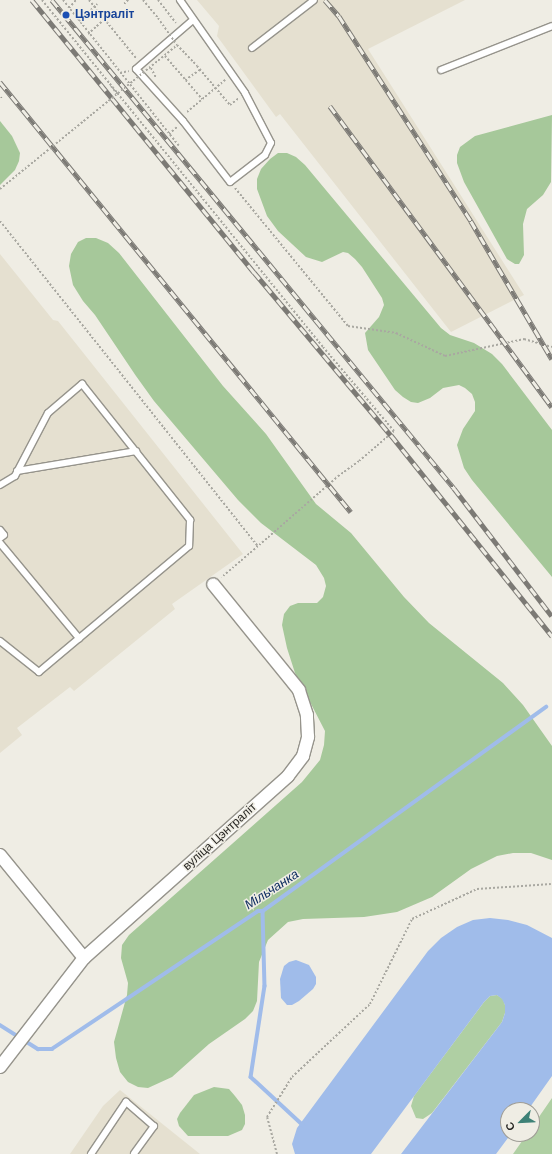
<!DOCTYPE html>
<html>
<head>
<meta charset="utf-8">
<style>
  body { margin:0 }
  #map { position:relative; width:552px; height:1154px; overflow:hidden; background:#efede4; font-family:Helvetica,sans-serif }
  div>[style] { position:absolute }
  .built>* { inset:0; background:#e5e0d0 }
  .green>* { inset:0; background:#afcfa3 }
  .forest>* { inset:0; background:#a6c89a }
  .water>* { inset:0; background:#a0bcea }
  .stream>* { height:3.5px; margin:-1.75px; padding:0 1.75px; transform-origin:1.75px; border-radius:1.75px; background:#a0bcea }
  .path>* { height:2px; margin-top:-1px; transform-origin:0; background:repeating-linear-gradient(90deg,#a9a8a1 0 2px,transparent 0 4px) }
  .roads { filter:drop-shadow(1px 0 #96948c) drop-shadow(-1px 0 #96948c) drop-shadow(0 1px #96948c) drop-shadow(0 -1px #96948c) }
  .lane>* { height:6px; margin:-3px; padding:0 3px; transform-origin:3px; border-radius:3px; background:#fff }
  .street>* { height:12px; margin:-6px; padding:0 6px; transform-origin:6px; border-radius:6px; background:#fff }
  .rail>* { height:4.5px; margin-top:-2.25px; transform-origin:0; background:repeating-linear-gradient(90deg,#efede4 0 9px,#7c7a75 0 18px); box-sizing:border-box; border-block:1px solid #7c7a75 }
  .path-bridge>* { height:2px; margin-top:-1px; transform-origin:0; background:repeating-linear-gradient(90deg,#a9a8a1 0 2px,transparent 0 4px) }
  .dots>* { width:11px; height:11px; translate:-50% -50%; box-sizing:border-box; border:2px solid #efede4; border-radius:50% }
  span { translate:-50% -50%; white-space:nowrap; text-align:center; line-height:1.15; -webkit-text-stroke:3px #efede4; paint-order:stroke }
  .transit-label { font-size:12px; color:#164399; font-weight:700 }
  .left { translate:0 -50%; text-align:left }
  .street-label { font-size:12px; color:#262522 }
  .water-label { font-size:13px; color:#07275c; font-style:italic }
  .north { position:absolute; left:500px; top:1102px; width:40px; height:40px; box-sizing:border-box; background:#efede4; border:1px solid #9f9d96; border-radius:50%; rotate:246deg; font-size:11px; font-weight:700; line-height:16px; text-align:center; color:#262522 }
  .north::after { content:''; display:block; margin:auto; width:14px; height:18px; background:#3d8176; clip-path:polygon(50% 0,100% 100%,50% 72%,0 100%) }
</style>
</head>
<body>
<div id="map">
  <div class="built">
    <div style="clip-path:polygon(197px 0,465px 0,368px 49px,524px 295px,451px 332px,280px 114px,276px 117px,217px 36px,219px 26px)"></div>
    <div style="clip-path:polygon(0 254px,53px 320px,58px 321px,243px 554px,172px 604px,175px 609px,74px 691px,70px 687px,17px 728px,22px 735px,0 753px)"></div>
    <div style="clip-path:polygon(120px 1090px,200px 1154px,70px 1154px,103px 1106px)"></div>
  </div>
  <div class="green">
    <div style="clip-path:polygon(497px 995px,503px 999px,505px 1005px,505px 1013px,502px 1022px,432px 1113px,423px 1119px,416px 1118px,411px 1106px,414px 1096px,484px 1002px,490px 996px)"></div>
    <div style="clip-path:polygon(552px 1098px,552px 1154px,513px 1154px,527px 1134px,532px 1134px,532px 1127px)"></div>
  </div>
  <div class="forest">
    <div style="clip-path:polygon(552px 115px,551px 182px,543px 195px,527px 209px,523px 224px,524px 255px,519px 264px,515px 264px,507px 259px,464px 182px,457px 163px,457px 155px,460px 147px,475px 136px)"></div>
    <div style="clip-path:polygon(0 121px,12px 136px,20px 153px,19px 161px,15px 170px,0 185px)"></div>
    <div style="clip-path:polygon(278px 153px,287px 153px,296px 157px,305px 165px,441px 328px,450px 335px,474px 343px,492px 354px,502px 364px,552px 430px,552px 577px,472px 480px,464px 468px,457px 445px,463px 429px,475px 411px,475px 402px,472px 394px,465px 388px,459px 385px,443px 388px,430px 398px,418px 403px,411px 402px,403px 397px,395px 390px,368px 350px,365px 333px,379px 317px,384px 305px,382px 298px,362px 267px,355px 259px,348px 253px,343px 252px,322px 262px,306px 257px,278px 231px,267px 216px,257px 189px,257px 179px,261px 169px,270px 159px)"></div>
    <div style="clip-path:polygon(86px 238px,96px 238px,108px 243px,119px 253px,223px 386px,266px 434px,316px 504px,351px 533px,404px 597px,429px 623px,503px 683px,523px 705px,552px 746px,552px 860px,531px 853px,513px 853px,497px 856px,471px 869px,432px 897px,397px 912px,364px 917px,303px 919px,288px 922px,268px 940px,259px 962px,257px 1001px,253px 1011px,245px 1019px,209px 1044px,172px 1077px,148px 1088px,138px 1087px,128px 1082px,120px 1072px,116px 1058px,114px 1042px,127px 995px,128px 983px,121px 958px,122px 945px,129px 935px,302px 782px,320px 760px,324px 745px,325px 731px,295px 673px,287px 648px,282px 625px,284px 614px,290px 606px,298px 603px,317px 603px,323px 597px,326px 586px,324px 578px,316px 565px,261px 523px,238px 500px,154px 401px,136px 376px,95px 315px,83px 301px,73px 285px,69px 266px,71px 254px,78px 242px)"></div>
    <div style="clip-path:polygon(214px 1087px,229px 1089px,235px 1096px,242px 1105px,245px 1115px,245px 1124px,242px 1130px,228px 1136px,188px 1136px,179px 1126px,177px 1119px,180px 1113px,194px 1095px)"></div>
  </div>
  <div class="water">
    <div style="clip-path:polygon(490px 918px,508px 920px,527px 925px,552px 938px,552px 1076px,528px 1110px,508px 1110px,508px 1134px,511px 1134px,496px 1154px,401px 1154px,502px 1022px,505px 1013px,505px 1005px,502px 999px,497px 995px,490px 996px,484px 1002px,371px 1154px,295px 1154px,292px 1144px,297px 1128px,428px 951px,441px 938px,457px 927px,473px 920px)"></div>
    <div style="clip-path:polygon(296px 960px,309px 965px,316px 977px,316px 984px,313px 989px,299px 1001px,292px 1005px,287px 1005px,281px 998px,280px 979px,284px 966px,289px 962px)"></div>
  </div>
  <div class="stream">
    <div style="left:263px;top:911px;width:75px;rotate:88.5deg"></div>
    <div style="left:265px;top:986px;width:92px;rotate:98.7deg"></div>
    <div style="left:251px;top:1077px;width:71px;rotate:42.7deg"></div>
    <div style="left:0;top:1025px;width:45px;rotate:32.3deg"></div>
    <div style="left:38px;top:1049px;width:14px"></div>
    <div style="left:52px;top:1049px;width:248px;rotate:-33.8deg"></div>
    <div style="left:258px;top:911px;width:5px"></div>
    <div style="left:263px;top:911px;width:349px;rotate:-35.8deg"></div>
  </div>
  <div class="path">
    <div style="left:42px;top:0;width:447px;rotate:51deg"></div>
    <div style="left:323px;top:347px;width:110px;rotate:49.8deg"></div>
    <div style="left:394px;top:431px;width:46px;rotate:139.4deg"></div>
    <div style="left:359px;top:461px;width:29px;rotate:144deg"></div>
    <div style="left:336px;top:478px;width:103px;rotate:138.9deg"></div>
    <div style="left:63px;top:0;width:186px;rotate:51.5deg"></div>
    <div style="left:89px;top:0;width:75px;rotate:51deg"></div>
    <div style="left:143px;top:0;width:23px;rotate:50deg"></div>
    <div style="left:158px;top:0;width:29px;rotate:52deg"></div>
    <div style="left:124px;top:4px;width:6px;rotate:-45deg"></div>
    <div style="left:69px;top:8px;width:11px;rotate:-49deg"></div>
    <div style="left:79px;top:21px;width:25px;rotate:-43deg"></div>
    <div style="left:88px;top:34px;width:27px;rotate:-42deg"></div>
    <div style="left:165px;top:56px;width:57px;rotate:49.3deg"></div>
    <div style="left:197px;top:66px;width:51px;rotate:49.8deg"></div>
    <div style="left:230px;top:105px;width:11px;rotate:-38deg"></div>
    <div style="left:151px;top:68px;width:11px;rotate:63deg"></div>
    <div style="left:120px;top:73px;width:9px;rotate:-13deg"></div>
    <div style="left:185px;top:80px;width:18px;rotate:-34deg"></div>
    <div style="left:111px;top:86px;width:10px;rotate:53deg"></div>
    <div style="left:187px;top:112px;width:50px;rotate:-40.1deg"></div>
    <div style="left:169px;top:134px;width:11px;rotate:-41deg"></div>
    <div style="left:235px;top:188px;width:178px;rotate:50.7deg"></div>
    <div style="left:348px;top:326px;width:49px;rotate:8.3deg"></div>
    <div style="left:396px;top:333px;width:54px;rotate:25.1deg"></div>
    <div style="left:445px;top:356px;width:81px;rotate:-12.1deg"></div>
    <div style="left:524px;top:339px;width:29px;rotate:16deg"></div>
    <div style="left:0;top:221px;width:415px;rotate:51.6deg"></div>
    <div style="left:258px;top:546px;width:48px;rotate:139.3deg"></div>
    <div style="left:277px;top:1154px;width:38px;rotate:-105deg"></div>
    <div style="left:267px;top:1117px;width:47px;rotate:-58deg"></div>
    <div style="left:292px;top:1077px;width:107px;rotate:-43.1deg"></div>
    <div style="left:370px;top:1004px;width:95px;rotate:-63.7deg"></div>
    <div style="left:412px;top:919px;width:72px;rotate:-24.8deg"></div>
    <div style="left:477px;top:889px;width:74px;rotate:-3.9deg"></div>
  </div>
  <div class="roads">
    <div class="lane">
      <div style="left:180px;top:0;width:113px;rotate:55deg"></div>
      <div style="left:245px;top:93px;width:56px;rotate:62.5deg"></div>
      <div style="left:271px;top:143px;width:13px;rotate:117deg"></div>
      <div style="left:265px;top:155px;width:44px;rotate:142.4deg"></div>
      <div style="left:230px;top:182px;width:77px;rotate:-127.6deg"></div>
      <div style="left:183px;top:121px;width:70px;rotate:-132.1deg"></div>
      <div style="left:136px;top:69px;width:75px;rotate:-40.7deg"></div>
      <div style="left:252px;top:48px;width:78px;rotate:-37.7deg"></div>
      <div style="left:441px;top:70px;width:119px;rotate:-21.6deg"></div>
      <div style="left:17px;top:471px;width:121px;rotate:-9.5deg"></div>
      <div style="left:0;top:485px;width:17px;rotate:-31deg"></div>
      <div style="left:15px;top:476px;width:71px;rotate:-62.4deg"></div>
      <div style="left:48px;top:413px;width:45px;rotate:-40.5deg"></div>
      <div style="left:82px;top:384px;width:174px;rotate:51.5deg"></div>
      <div style="left:190px;top:520px;width:26px;rotate:92deg"></div>
      <div style="left:189px;top:546px;width:196px;rotate:140deg"></div>
      <div style="left:39px;top:672px;width:50px;rotate:-141.5deg"></div>
      <div style="left:0;top:530px;width:6px;rotate:51deg"></div>
      <div style="left:4px;top:535px;width:5px;rotate:143deg"></div>
      <div style="left:0;top:543px;width:124px;rotate:50.3deg"></div>
      <div style="left:91px;top:1154px;width:63px;rotate:-56.1deg"></div>
      <div style="left:126px;top:1102px;width:37px;rotate:41deg"></div>
      <div style="left:154px;top:1126px;width:34px;rotate:126deg"></div>
    </div>
    <div class="street">
      <div style="left:0;top:855px;width:133px;rotate:50.8deg"></div>
      <div style="left:0;top:1067px;width:138px;rotate:-52.4deg"></div>
      <div style="left:84px;top:958px;width:273px;rotate:-41.7deg"></div>
      <div style="left:288px;top:776px;width:25px;rotate:-53deg"></div>
      <div style="left:303px;top:756px;width:20px;rotate:-75deg"></div>
      <div style="left:308px;top:737px;width:22px;rotate:-93deg"></div>
      <div style="left:307px;top:715px;width:26px;rotate:-108deg"></div>
      <div style="left:299px;top:690px;width:136px;rotate:-129.1deg"></div>
    </div>
  </div>
  <div class="rail">
    <div style="left:32px;top:0;width:351px;rotate:50.8deg"></div>
    <div style="left:254px;top:272px;width:213px;rotate:50deg"></div>
    <div style="left:391px;top:435px;width:258px;rotate:51.3deg"></div>
    <div style="left:52px;top:0;width:632px;rotate:50.52deg"></div>
    <div style="left:454px;top:488px;width:161px;rotate:52.6deg"></div>
    <div style="left:325px;top:0;width:21px;rotate:49deg"></div>
    <div style="left:339px;top:16px;width:244px;rotate:57.2deg"></div>
    <div style="left:471px;top:221px;width:160px;rotate:59.6deg"></div>
    <div style="left:0;top:82px;width:555px;rotate:50.78deg"></div>
    <div style="left:0;top:98px;width:1px;rotate:45deg"></div>
    <div style="left:330px;top:106px;width:374px;rotate:53.6deg"></div>
  </div>
  <div class="path-bridge">
    <div style="left:158px;top:18px;width:33px;rotate:55deg"></div>
    <div style="left:177px;top:45px;width:29px;rotate:46deg"></div>
    <div style="left:0;top:189px;width:228px;rotate:-39.1deg"></div>
  </div>
  <div class="dots">
    <div style="left:66px;top:15px;background:#1a4fb4"></div>
  </div>
  <div class="transit-label">
    <span class="left" style="left:75px;top:15px">Цэнтраліт</span>
  </div>
  <div class="street-label">
    <span style="left:220px;top:837px;rotate:-42deg">вуліца Цэнтраліт</span>
  </div>
  <div class="water-label">
    <span style="left:272px;top:890px;rotate:-33deg">Мільчанка</span>
  </div>
  <div class="north">С</div>
</div>
</body>
</html>
